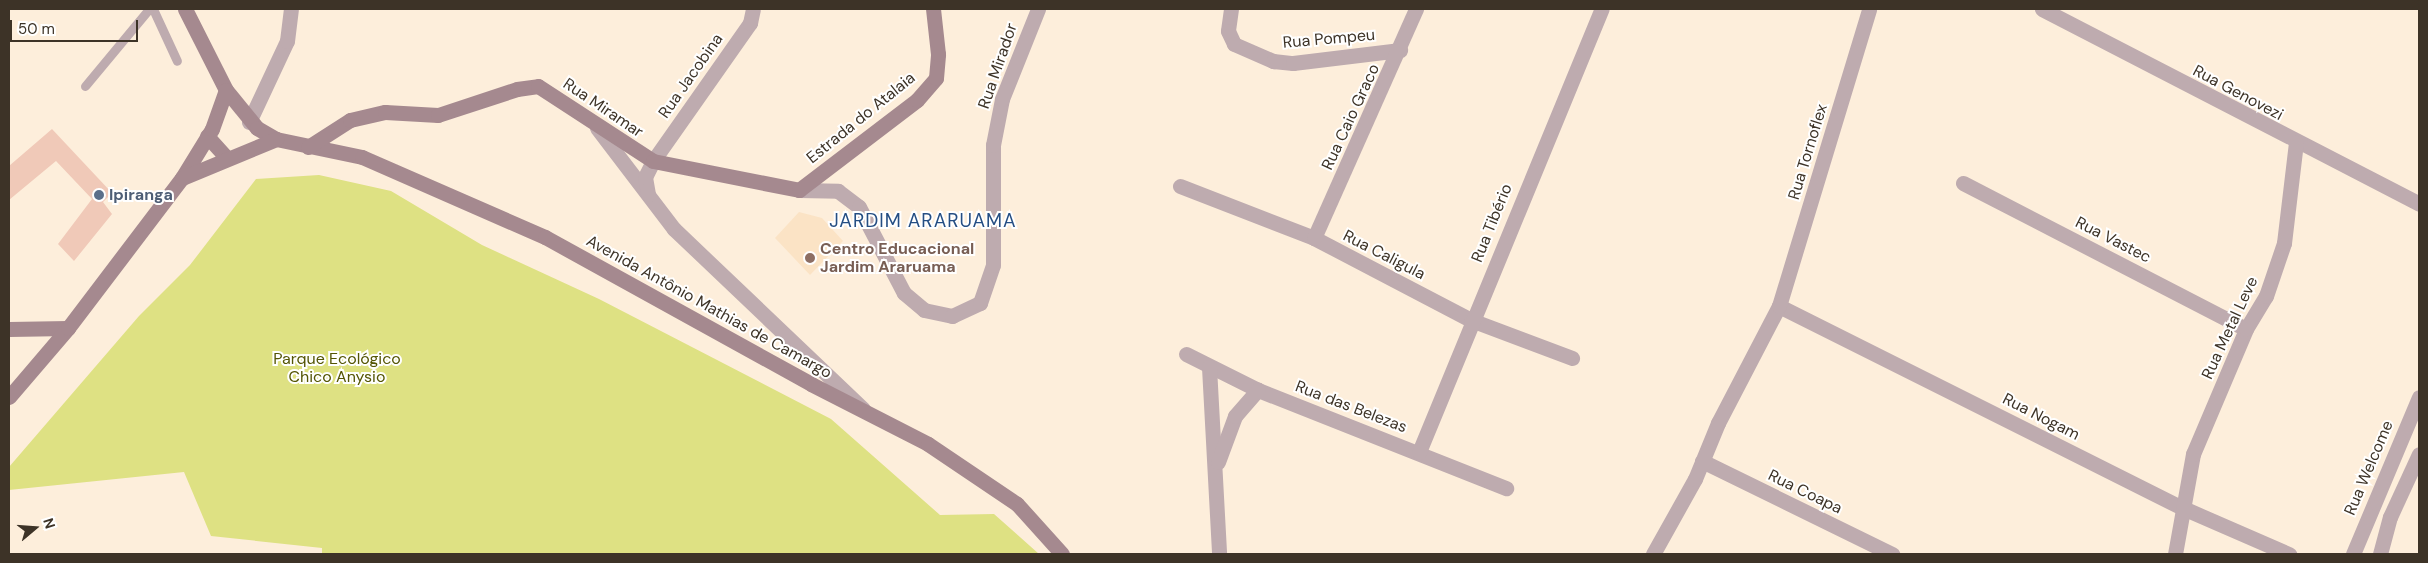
<!DOCTYPE html>
<html>
<head>
<meta charset="utf-8">
<style>
  body { margin:0 }
  #map { position:relative; width:2428px; height:563px; overflow:hidden; background:#fdeedb; font-family:"DM Sans",sans-serif }
  div>[style] { position:absolute }
  .built>* { inset:0; background:#fbe3c5 }
  .green>* { inset:0; background:#dee183 }
  .building>* { inset:0; background:#f0c9b8 }
  .lane>* { height:9px; margin:-4.5px; padding:0 4.5px; transform-origin:4.5px; border-radius:4.5px; background:#beabaf }
  .street>* { height:15px; margin:-7.5px; padding:0 7.5px; transform-origin:7.5px; border-radius:7.5px; background:#beabaf }
  .secondary>* { height:15px; margin:-7.5px; padding:0 7.5px; transform-origin:7.5px; border-radius:7.5px; background:#a5898f }
  .dots>* { width:14px; height:14px; translate:-50% -50%; box-sizing:border-box; border:2px solid #fff; border-radius:50% }
  span { translate:-50% -50%; white-space:nowrap; text-align:center; line-height:1.15; -webkit-text-stroke:4px #fff; paint-order:stroke }
  .street-label { font-size:16px; color:#3d3327 }
  .service-label { font-size:16px; color:#4e5e75; font-weight:700 }
  .left { translate:0 -50%; text-align:left }
  .education-label { font-size:16px; color:#785e54; font-weight:700 }
  .park-label { font-size:16px; color:#545504 }
  .quarter-label { font-size:19px; color:#254e83; letter-spacing:1px }
  .frame { position:absolute; inset:0; border:10px solid #3d3327; pointer-events:none }
  .north { position:absolute; left:10px; top:503px; width:50px; height:50px; -webkit-text-stroke:4px #fff; paint-order:stroke; rotate:72deg; font-size:14px; font-weight:700; line-height:20px; text-align:center; color:#3d3327 }
  .north::after { content:''; display:block; margin:auto; width:18px; height:22px; background:#3d3327; clip-path:polygon(50% 0,100% 100%,50% 72%,0 100%) }
  .scale { position:absolute; left:10px; top:20px; width:128px; height:22px; box-sizing:border-box; border:2px solid #3d3327; border-top:0; padding-left:6px; font-size:15px; line-height:18px; white-space:nowrap; color:#3d3327; -webkit-text-stroke:4px #fff; paint-order:stroke }
</style>
</head>
<body>
<div id="map">
  <div class="built">
    <div style="clip-path:polygon(799px 212px,822px 218px,843px 241px,810px 275px,775px 238px)"></div>
  </div>
  <div class="green">
    <div style="clip-path:polygon(319px 175px,391px 191px,482px 245px,599px 299px,831px 419px,940px 515px,994px 514px,1039px 554px,322px 554px,322px 548px,211px 536px,184px 472px,9px 490px,9px 467px,139px 316px,190px 265px,256px 179px)"></div>
  </div>
  <div class="building">
    <div style="clip-path:polygon(52px 129px,112px 193px,103px 202px,112px 214px,74px 261px,58px 244px,92px 199px,56px 161px,9px 200px,9px 166px)"></div>
  </div>
  <div class="lane">
    <div style="left:153px;top:9px;width:57px;rotate:65.2deg"></div>
    <div style="left:85px;top:86px;width:100px;rotate:-50.3deg"></div>
  </div>
  <div class="street">
    <div style="left:1231px;top:9px;width:22px;rotate:98deg"></div>
    <div style="left:1228px;top:31px;width:14px;rotate:65deg"></div>
    <div style="left:1234px;top:44px;width:43px;rotate:23.6deg"></div>
    <div style="left:1273px;top:61px;width:20px;rotate:6deg"></div>
    <div style="left:1293px;top:63px;width:108px;rotate:-6.9deg"></div>
    <div style="left:2042px;top:9px;width:424px;rotate:27.3deg"></div>
    <div style="left:249px;top:122px;width:89px;rotate:-64.9deg"></div>
    <div style="left:287px;top:41px;width:32px;rotate:-83deg"></div>
    <div style="left:597px;top:128px;width:127px;rotate:52.7deg"></div>
    <div style="left:674px;top:229px;width:261px;rotate:43.6deg"></div>
    <div style="left:1963px;top:183px;width:318px;rotate:27.3deg"></div>
    <div style="left:1180px;top:186px;width:144px;rotate:21.2deg"></div>
    <div style="left:1314px;top:238px;width:177px;rotate:27.6deg"></div>
    <div style="left:1471px;top:320px;width:108px;rotate:20.6deg"></div>
    <div style="left:799px;top:190px;width:39px;rotate:1deg"></div>
    <div style="left:838px;top:191px;width:26px;rotate:37deg"></div>
    <div style="left:859px;top:207px;width:97px;rotate:62.4deg"></div>
    <div style="left:904px;top:293px;width:26px;rotate:40deg"></div>
    <div style="left:924px;top:310px;width:29px;rotate:12deg"></div>
    <div style="left:952px;top:316px;width:31px;rotate:-25deg"></div>
    <div style="left:980px;top:303px;width:40px;rotate:-71.1deg"></div>
    <div style="left:993px;top:265px;width:120px;rotate:-90deg"></div>
    <div style="left:993px;top:145px;width:47px;rotate:-78.9deg"></div>
    <div style="left:1002px;top:99px;width:97px;rotate:-68.2deg"></div>
    <div style="left:648px;top:194px;width:17px;rotate:-100deg"></div>
    <div style="left:645px;top:177px;width:18px;rotate:-63deg"></div>
    <div style="left:653px;top:161px;width:169px;rotate:-54.9deg"></div>
    <div style="left:750px;top:23px;width:14px;rotate:-78deg"></div>
    <div style="left:1314px;top:238px;width:251px;rotate:-66deg"></div>
    <div style="left:1779px;top:306px;width:452px;rotate:26.6deg"></div>
    <div style="left:2183px;top:508px;width:116px;rotate:23.5deg"></div>
    <div style="left:1186px;top:354px;width:80px;rotate:26.6deg"></div>
    <div style="left:1258px;top:390px;width:267px;rotate:21.6deg"></div>
    <div style="left:1209px;top:367px;width:187px;rotate:86.9deg"></div>
    <div style="left:1419px;top:452px;width:479px;rotate:-67.6deg"></div>
    <div style="left:1702px;top:461px;width:212px;rotate:26.1deg"></div>
    <div style="left:1218px;top:462px;width:49px;rotate:-69.7deg"></div>
    <div style="left:1235px;top:416px;width:35px;rotate:-49deg"></div>
    <div style="left:1653px;top:554px;width:86px;rotate:-60.8deg"></div>
    <div style="left:1695px;top:479px;width:61px;rotate:-67.7deg"></div>
    <div style="left:1718px;top:423px;width:132px;rotate:-62.5deg"></div>
    <div style="left:1779px;top:306px;width:310px;rotate:-73.1deg"></div>
    <div style="left:2175px;top:554px;width:102px;rotate:-79.8deg"></div>
    <div style="left:2193px;top:454px;width:136px;rotate:-67deg"></div>
    <div style="left:2246px;top:329px;width:39px;rotate:-59deg"></div>
    <div style="left:2266px;top:296px;width:56px;rotate:-71.2deg"></div>
    <div style="left:2284px;top:243px;width:101px;rotate:-83.2deg"></div>
    <div style="left:2353px;top:554px;width:170px;rotate:-67.2deg"></div>
    <div style="left:2380px;top:554px;width:38px;rotate:-75deg"></div>
    <div style="left:2390px;top:517px;width:69px;rotate:-65.3deg"></div>
  </div>
  <div class="secondary">
    <div style="left:185px;top:9px;width:91px;rotate:63.2deg"></div>
    <div style="left:226px;top:90px;width:49px;rotate:50.8deg"></div>
    <div style="left:257px;top:128px;width:22px;rotate:30deg"></div>
    <div style="left:276px;top:139px;width:88px;rotate:11.8deg"></div>
    <div style="left:362px;top:157px;width:200px;rotate:23.6deg"></div>
    <div style="left:545px;top:237px;width:304px;rotate:28.9deg"></div>
    <div style="left:811px;top:384px;width:131px;rotate:27.1deg"></div>
    <div style="left:928px;top:444px;width:107px;rotate:34deg"></div>
    <div style="left:1017px;top:504px;width:67px;rotate:48deg"></div>
    <div style="left:207px;top:136px;width:30px;rotate:48deg"></div>
    <div style="left:308px;top:147px;width:50px;rotate:-32.7deg"></div>
    <div style="left:350px;top:120px;width:36px;rotate:-13deg"></div>
    <div style="left:385px;top:112px;width:53px;rotate:3.2deg"></div>
    <div style="left:438px;top:115px;width:83px;rotate:-18.2deg"></div>
    <div style="left:517px;top:89px;width:21px;rotate:-8deg"></div>
    <div style="left:538px;top:86px;width:137px;rotate:33.1deg"></div>
    <div style="left:653px;top:161px;width:149px;rotate:11.2deg"></div>
    <div style="left:799px;top:190px;width:148px;rotate:-37.3deg"></div>
    <div style="left:917px;top:100px;width:29px;rotate:-49deg"></div>
    <div style="left:936px;top:78px;width:24px;rotate:-85deg"></div>
    <div style="left:938px;top:54px;width:45px;rotate:-96.3deg"></div>
    <div style="left:182px;top:178px;width:57px;rotate:-58.5deg"></div>
    <div style="left:212px;top:129px;width:41px;rotate:-70.3deg"></div>
    <div style="left:9px;top:329px;width:59px;rotate:-1deg"></div>
    <div style="left:9px;top:397px;width:91px;rotate:-49.5deg"></div>
    <div style="left:68px;top:328px;width:188px;rotate:-52.8deg"></div>
    <div style="left:182px;top:178px;width:102px;rotate:-22.5deg"></div>
  </div>
  <div class="dots">
    <div style="left:99px;top:195px;background:#5c6f8a"></div>
    <div style="left:810px;top:258px;background:#8d6e63"></div>
  </div>
  <div class="street-label">
    <span style="left:1329px;top:39px;rotate:-5deg">Rua Pompeu</span>
    <span style="left:998px;top:66px;rotate:-71deg">Rua Mirador</span>
    <span style="left:691px;top:76px;rotate:-55deg">Rua Jacobina</span>
    <span style="left:2238px;top:93px;rotate:28deg">Rua Genovezi</span>
    <span style="left:603px;top:108px;rotate:34deg">Rua Miramar</span>
    <span style="left:1351px;top:117px;rotate:-65deg">Rua Caio Graco</span>
    <span style="left:861px;top:118px;rotate:-39deg">Estrada do Atalaia</span>
    <span style="left:1808px;top:152px;rotate:-73deg">Rua Tornoflex</span>
    <span style="left:1492px;top:223px;rotate:-68deg">Rua Tibério</span>
    <span style="left:2113px;top:240px;rotate:27deg">Rua Vastec</span>
    <span style="left:1384px;top:255px;rotate:27deg">Rua Caligula</span>
    <span style="left:709px;top:307px;rotate:29deg">Avenida Antônio Mathias de Camargo</span>
    <span style="left:2230px;top:328px;rotate:-65deg">Rua Metal Leve</span>
    <span style="left:1351px;top:407px;rotate:21deg">Rua das Belezas</span>
    <span style="left:2041px;top:417px;rotate:27deg">Rua Nogam</span>
    <span style="left:2369px;top:468px;rotate:-67deg">Rua Welcome</span>
    <span style="left:1805px;top:492px;rotate:26deg">Rua Coapa</span>
  </div>
  <div class="service-label">
    <span class="left" style="left:109px;top:195px">Ipiranga</span>
  </div>
  <div class="education-label">
    <span class="left" style="left:820px;top:258px">Centro Educacional<br>Jardim Araruama</span>
  </div>
  <div class="park-label">
    <span style="left:337px;top:368px">Parque Ecológico<br>Chico Anysio</span>
  </div>
  <div class="quarter-label">
    <span style="left:923px;top:221px">JARDIM ARARUAMA</span>
  </div>
  <div class="frame"></div>
  <div class="north">N</div>
  <div class="scale">50 m</div>
</div>
</body>
</html>
